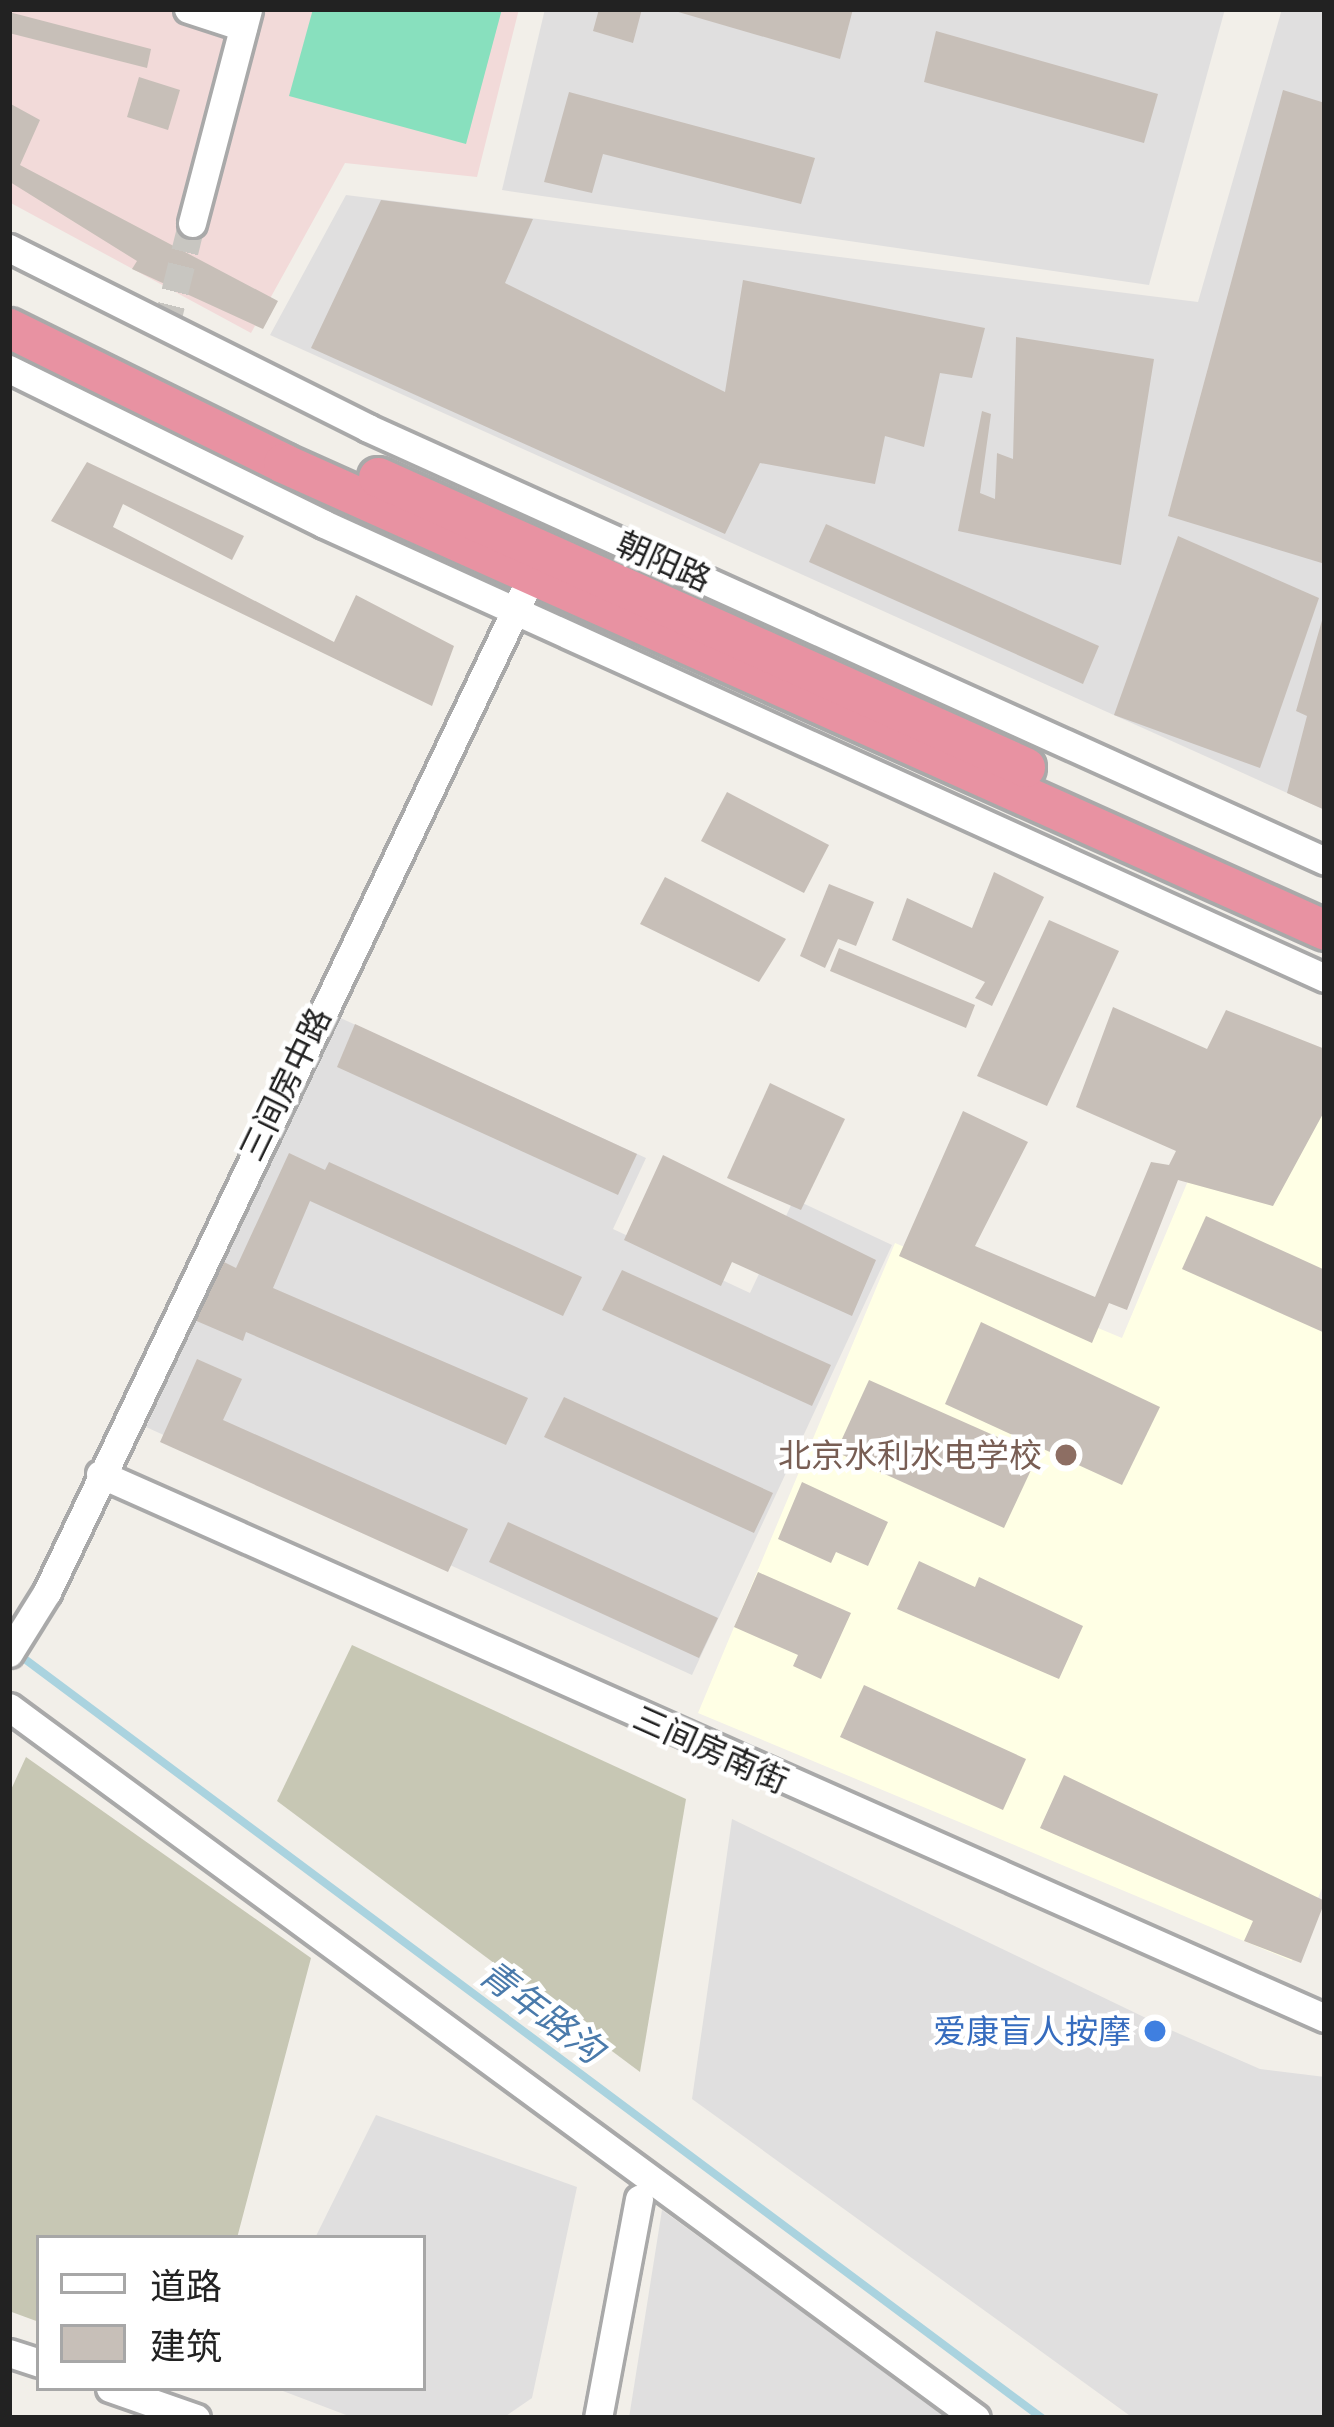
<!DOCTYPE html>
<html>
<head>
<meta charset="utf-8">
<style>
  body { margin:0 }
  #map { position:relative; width:1334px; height:2427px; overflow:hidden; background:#f2efe9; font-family:"PT Sans Narrow","Noto Sans SC",sans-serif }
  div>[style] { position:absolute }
  .residential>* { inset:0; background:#e0dfdf }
  .commercial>* { inset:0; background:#f2dad9 }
  .education>* { inset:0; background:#ffffe5 }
  .construction>* { inset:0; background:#c7c7b4 }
  .pitch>* { inset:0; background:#88e0be }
  .stream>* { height:8px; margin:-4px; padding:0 4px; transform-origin:4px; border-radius:4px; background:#aad3df }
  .building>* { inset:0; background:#c7bfb8 }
  .minor-tunnel>* { height:27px; margin-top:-13.5px; transform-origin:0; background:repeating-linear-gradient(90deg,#c8c6c1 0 27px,transparent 0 41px) }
  .roads { filter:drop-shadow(3px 0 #a9a9a9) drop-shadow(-3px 0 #a9a9a9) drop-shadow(0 3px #a9a9a9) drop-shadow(0 -3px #a9a9a9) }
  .minor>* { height:27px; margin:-13.5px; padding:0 13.5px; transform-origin:13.5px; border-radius:13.5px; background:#fff }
  .highway>* { height:39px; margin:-19.5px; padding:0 19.5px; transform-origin:19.5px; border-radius:19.5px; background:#e892a2 }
  .dots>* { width:33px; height:33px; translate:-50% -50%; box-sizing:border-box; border:6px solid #fff; border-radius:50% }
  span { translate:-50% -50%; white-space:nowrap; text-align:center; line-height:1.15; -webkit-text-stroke:9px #fff; paint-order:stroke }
  .street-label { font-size:33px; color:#222 }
  .education-label { font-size:33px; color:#785e54 }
  .right { translate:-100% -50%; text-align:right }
  .shop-label { font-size:33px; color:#366cbe }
  .water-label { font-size:36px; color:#4a7aab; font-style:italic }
  .frame { position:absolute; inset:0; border:12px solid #222; pointer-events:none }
  .legend { position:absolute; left:36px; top:2235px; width:390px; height:156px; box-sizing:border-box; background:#fff; border:3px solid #a7a7a7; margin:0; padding:15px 21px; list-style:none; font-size:36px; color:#222 }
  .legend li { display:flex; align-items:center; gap:24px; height:60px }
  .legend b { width:60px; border:3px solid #a7a7a7 }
</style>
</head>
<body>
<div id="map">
  <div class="residential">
    <div style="clip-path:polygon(545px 9px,1225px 9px,1149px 285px,502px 190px)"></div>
    <div style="clip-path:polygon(1282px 9px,1325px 9px,1325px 810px,270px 335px,346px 195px,1198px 302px)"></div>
    <div style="clip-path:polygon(334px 1015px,646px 1158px,613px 1229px,750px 1293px,794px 1199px,892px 1245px,692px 1675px,146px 1427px)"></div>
    <div style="clip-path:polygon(732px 1819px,1173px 2031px,1260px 2069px,1325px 2077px,1325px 2418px,1133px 2418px,692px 2099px)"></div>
    <div style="clip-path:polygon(376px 2115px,577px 2187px,532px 2398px,503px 2418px,354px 2418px,275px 2388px,423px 2388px,423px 2238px,315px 2238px)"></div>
    <div style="clip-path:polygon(662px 2210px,949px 2418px,629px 2418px)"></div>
  </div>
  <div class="commercial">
    <div style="clip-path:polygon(9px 9px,519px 9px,477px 177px,345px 163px,251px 333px,9px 202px)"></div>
  </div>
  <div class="education">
    <div style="clip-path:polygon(1248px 1038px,1325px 1070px,1325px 1881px,1292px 1961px,698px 1713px,895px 1243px,1122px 1338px)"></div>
  </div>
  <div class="construction">
    <div style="clip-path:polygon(352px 1645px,686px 1799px,640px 2072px,277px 1801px)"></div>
    <div style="clip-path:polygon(26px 1757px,311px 1958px,237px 2238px,39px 2238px,39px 2322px,9px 2311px,9px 1794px)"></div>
  </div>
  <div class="pitch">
    <div style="clip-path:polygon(313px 9px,502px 9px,466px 144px,289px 96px)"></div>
  </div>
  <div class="stream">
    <div style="left:14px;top:1651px;width:1283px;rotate:36.73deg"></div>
  </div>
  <div class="building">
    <div style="clip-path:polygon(599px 9px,642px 9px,633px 43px,593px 31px)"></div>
    <div style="clip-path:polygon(668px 9px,853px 9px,840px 59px)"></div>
    <div style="clip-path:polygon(9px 12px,151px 49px,147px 68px,9px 33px)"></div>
    <div style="clip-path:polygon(936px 31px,1158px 94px,1144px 143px,924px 82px)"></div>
    <div style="clip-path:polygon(139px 77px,180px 90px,168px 130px,127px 117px)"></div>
    <div style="clip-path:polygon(1283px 90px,1325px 103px,1325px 564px,1168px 516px)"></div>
    <div style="clip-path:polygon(569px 92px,815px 158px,801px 204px,603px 154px,592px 193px,544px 182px)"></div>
    <div style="clip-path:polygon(9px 103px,40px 120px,20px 165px,278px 301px,263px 329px,132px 269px,137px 261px,10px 182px)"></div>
    <div style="clip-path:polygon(381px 200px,533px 219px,505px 283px,725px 392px,743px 280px,985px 328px,972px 378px,940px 373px,924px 447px,885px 436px,875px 484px,760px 463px,725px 534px,311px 348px)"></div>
    <div style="clip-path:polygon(1016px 337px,1154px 359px,1121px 565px,958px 531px,982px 411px,991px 414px,980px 493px,995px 499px,997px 453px,1013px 459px)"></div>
    <div style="clip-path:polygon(87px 462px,244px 536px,232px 560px,123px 504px,113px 527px,334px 642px,356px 595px,454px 646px,432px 706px,51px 521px)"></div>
    <div style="clip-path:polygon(826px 524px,1099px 646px,1083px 684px,809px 562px)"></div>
    <div style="clip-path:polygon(1178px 536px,1319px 598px,1260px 768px,1114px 715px)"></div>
    <div style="clip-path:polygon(1325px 610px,1325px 810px,1287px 793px,1307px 716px,1296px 711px)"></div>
    <div style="clip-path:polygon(727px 792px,829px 845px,804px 893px,701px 841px)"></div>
    <div style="clip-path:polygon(994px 872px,1044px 897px,992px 1006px,975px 998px,985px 982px,892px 940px,907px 898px,972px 928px)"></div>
    <div style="clip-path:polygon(665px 877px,786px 939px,759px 982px,640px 924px)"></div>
    <div style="clip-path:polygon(829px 884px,874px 902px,856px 946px,838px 939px,825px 968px,800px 956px)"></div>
    <div style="clip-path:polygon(1049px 920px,1119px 951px,1047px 1106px,977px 1076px)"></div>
    <div style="clip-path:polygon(839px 948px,975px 1005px,966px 1028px,830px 971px)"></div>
    <div style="clip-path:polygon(1113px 1007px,1207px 1049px,1226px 1010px,1325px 1049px,1325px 1110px,1273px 1206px,1178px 1180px,1127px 1310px,1109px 1303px,1092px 1343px,899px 1256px,963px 1111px,1028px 1142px,975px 1246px,1095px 1297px,1151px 1162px,1169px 1165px,1176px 1151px,1076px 1107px)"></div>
    <div style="clip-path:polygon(355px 1024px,637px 1154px,618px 1195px,337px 1067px)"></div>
    <div style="clip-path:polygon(770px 1083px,845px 1119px,801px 1210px,727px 1178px)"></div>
    <div style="clip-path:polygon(289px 1153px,325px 1170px,329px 1162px,582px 1277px,563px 1316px,310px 1201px,273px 1288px,528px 1398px,506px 1445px,246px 1332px,243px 1341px,185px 1316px,214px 1257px,236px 1268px)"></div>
    <div style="clip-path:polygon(663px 1155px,876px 1260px,852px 1316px,732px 1262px,721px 1286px,624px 1240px)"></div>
    <div style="clip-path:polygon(1206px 1216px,1325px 1270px,1325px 1333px,1182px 1269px)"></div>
    <div style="clip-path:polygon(622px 1270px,831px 1365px,812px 1406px,602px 1310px)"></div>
    <div style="clip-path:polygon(981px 1322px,1160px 1407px,1122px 1485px,945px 1404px)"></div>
    <div style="clip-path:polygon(197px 1359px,242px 1379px,223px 1420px,468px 1529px,448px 1572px,160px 1442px)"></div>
    <div style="clip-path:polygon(869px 1380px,1038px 1455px,1004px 1528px,836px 1452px)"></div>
    <div style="clip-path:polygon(564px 1397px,773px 1493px,754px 1533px,544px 1437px)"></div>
    <div style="clip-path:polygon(802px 1482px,888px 1522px,868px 1566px,836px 1552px,831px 1563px,778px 1539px)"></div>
    <div style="clip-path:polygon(508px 1522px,718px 1618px,699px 1658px,489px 1562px)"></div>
    <div style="clip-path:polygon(919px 1561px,975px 1587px,979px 1577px,1083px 1626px,1059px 1679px,897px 1609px)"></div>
    <div style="clip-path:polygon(758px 1572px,851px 1613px,821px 1679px,793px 1666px,798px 1655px,734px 1627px)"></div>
    <div style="clip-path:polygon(864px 1685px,1026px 1759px,1003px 1810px,840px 1737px)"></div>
    <div style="clip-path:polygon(1064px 1775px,1325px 1901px,1301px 1963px,1244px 1941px,1253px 1921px,1040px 1828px)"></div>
  </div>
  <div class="minor-tunnel">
    <div style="left:165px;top:331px;width:111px;rotate:-76deg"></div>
  </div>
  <div class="roads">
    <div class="minor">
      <div style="left:188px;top:9px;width:58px;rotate:18.1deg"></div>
      <div style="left:192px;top:223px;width:221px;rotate:-75.3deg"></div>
      <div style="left:9px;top:248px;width:402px;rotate:26.6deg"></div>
      <div style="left:368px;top:428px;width:1050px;rotate:24.34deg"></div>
      <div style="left:9px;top:369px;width:351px;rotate:26.2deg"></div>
      <div style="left:324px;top:524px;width:1099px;rotate:24.4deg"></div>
      <div style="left:100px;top:1474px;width:1340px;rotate:23.95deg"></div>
      <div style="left:9px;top:1653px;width:72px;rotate:-58.1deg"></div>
      <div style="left:47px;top:1592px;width:1106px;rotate:-64.5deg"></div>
      <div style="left:9px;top:1707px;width:1200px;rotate:36.33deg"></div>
      <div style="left:9px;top:2353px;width:32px;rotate:18deg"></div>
      <div style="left:110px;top:2388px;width:91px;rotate:19.2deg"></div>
      <div style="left:598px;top:2418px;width:223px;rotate:-79.4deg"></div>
    </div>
    <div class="highway">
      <div style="left:9px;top:328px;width:305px;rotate:26.2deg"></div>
      <div style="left:283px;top:463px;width:1142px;rotate:24.14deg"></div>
      <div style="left:378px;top:477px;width:709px;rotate:24.14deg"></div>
    </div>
  </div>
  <div class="dots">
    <div style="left:1066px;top:1455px;background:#8d6e63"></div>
    <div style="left:1155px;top:2031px;background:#3f7fe0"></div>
  </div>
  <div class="street-label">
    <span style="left:664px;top:561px;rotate:24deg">朝阳路</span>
    <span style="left:285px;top:1084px;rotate:-64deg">三间房中路</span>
    <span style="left:711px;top:1749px;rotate:24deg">三间房南街</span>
  </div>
  <div class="education-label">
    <span class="right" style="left:1042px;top:1455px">北京水利水电学校</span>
  </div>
  <div class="shop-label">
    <span class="right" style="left:1131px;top:2031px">爱康盲人按摩</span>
  </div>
  <div class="water-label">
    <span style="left:542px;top:2011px;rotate:37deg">青年路沟</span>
  </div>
  <div class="frame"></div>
  <ul class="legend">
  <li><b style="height:15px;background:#fff"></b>道路</li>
  <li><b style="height:33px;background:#c7bfb8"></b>建筑</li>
  </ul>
</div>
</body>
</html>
